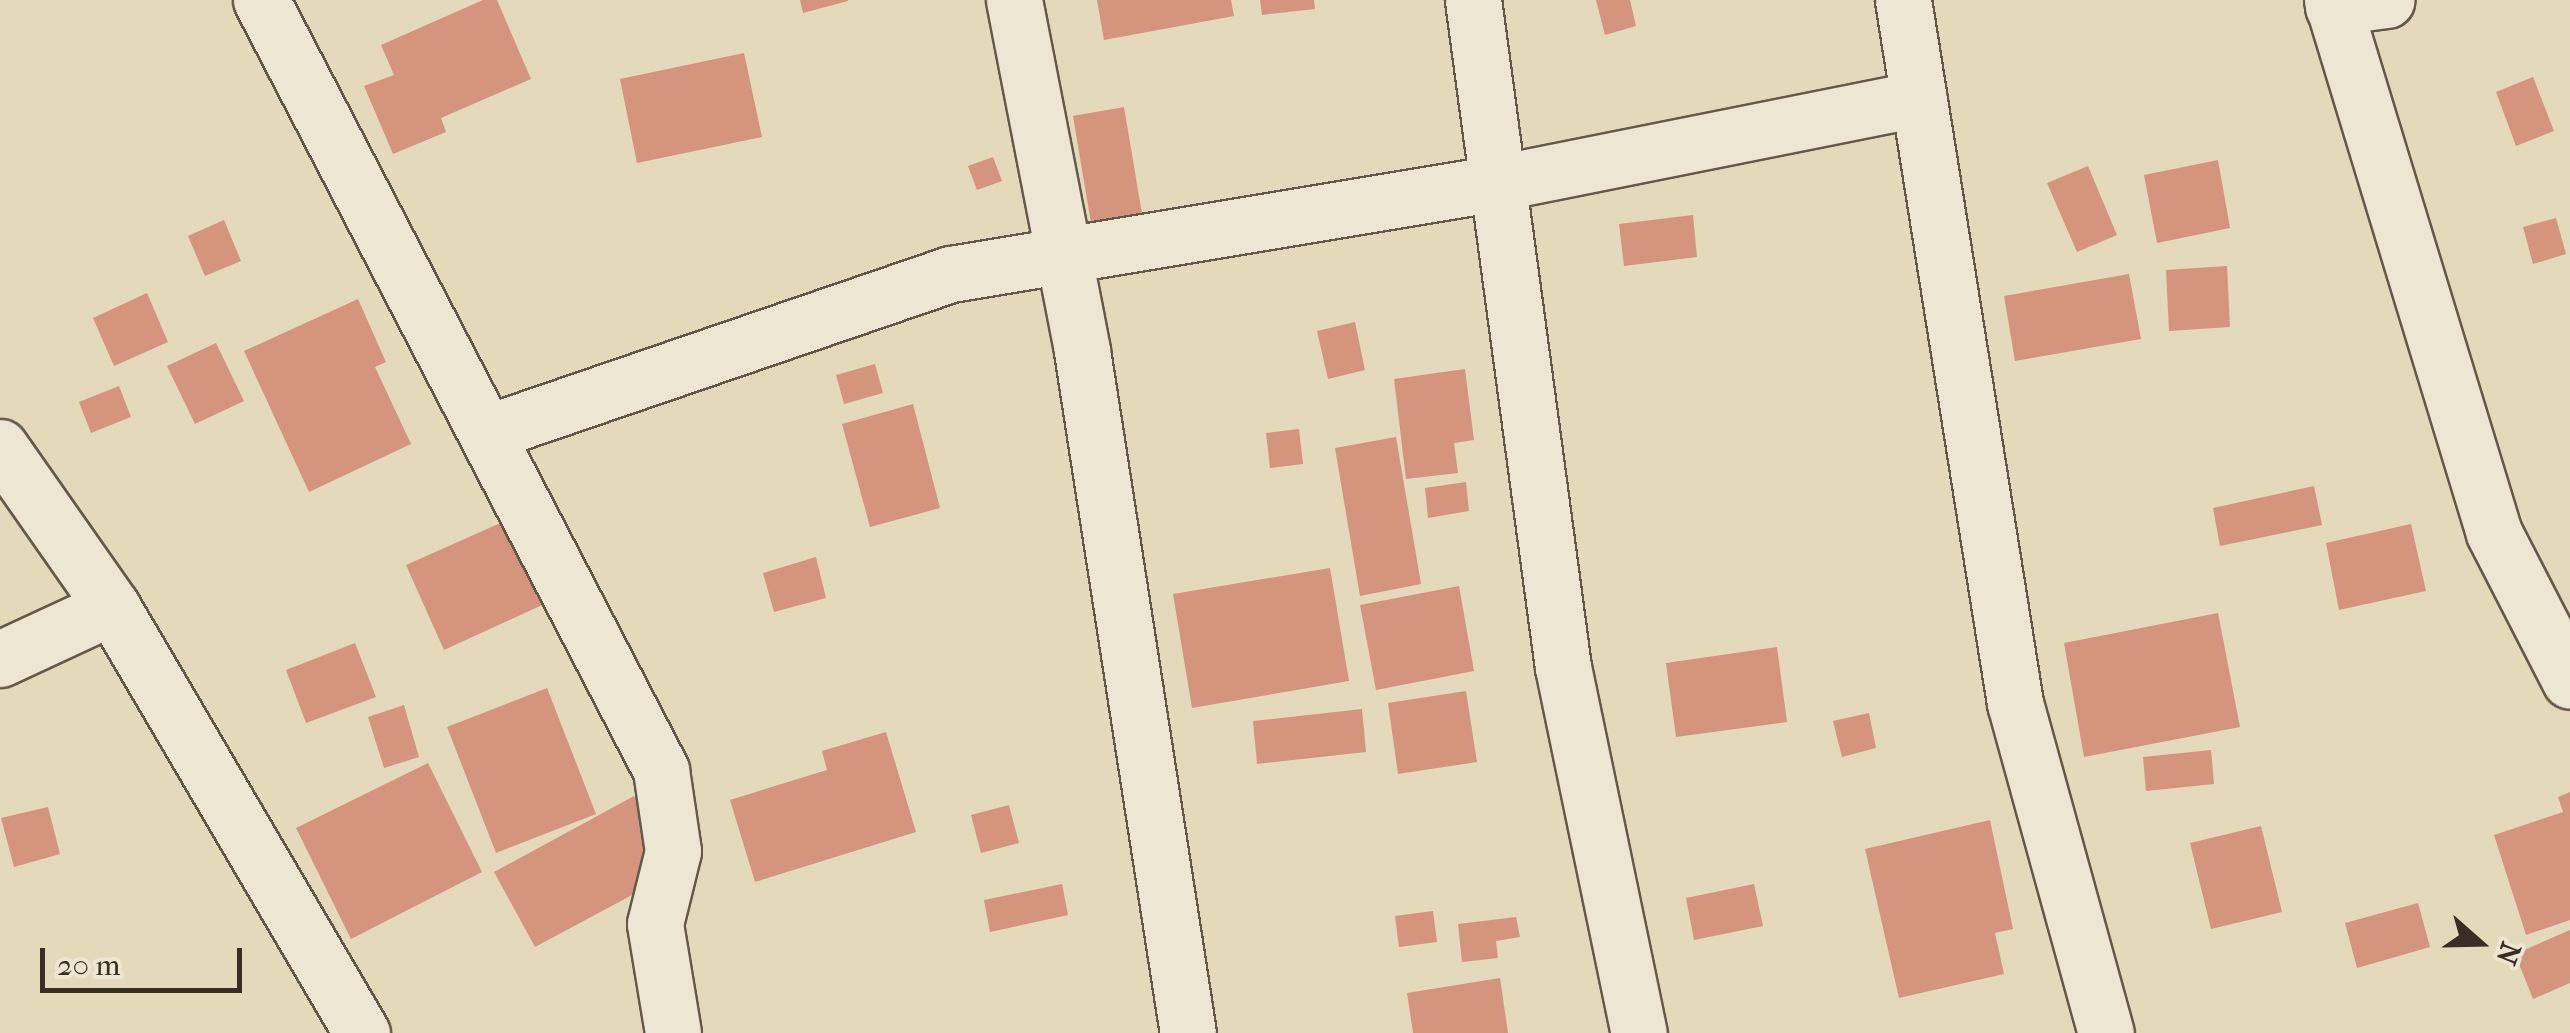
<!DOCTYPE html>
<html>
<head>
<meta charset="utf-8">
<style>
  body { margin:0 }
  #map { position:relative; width:2570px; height:1033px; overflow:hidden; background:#e4d9ba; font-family:"IM FELL French Canon",serif }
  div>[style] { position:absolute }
  .building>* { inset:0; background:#d5947e }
  .roads { filter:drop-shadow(2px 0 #64584a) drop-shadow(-2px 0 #64584a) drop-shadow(0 2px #64584a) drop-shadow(0 -2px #64584a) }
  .street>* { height:55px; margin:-27.5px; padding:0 27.5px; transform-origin:27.5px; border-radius:27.5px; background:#ede6d2 }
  span { translate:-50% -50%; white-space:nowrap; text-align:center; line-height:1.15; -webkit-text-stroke:8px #ede6d2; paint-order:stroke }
  .north { position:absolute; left:2430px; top:893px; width:100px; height:100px; -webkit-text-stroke:8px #ede6d2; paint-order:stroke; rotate:110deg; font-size:28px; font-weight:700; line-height:40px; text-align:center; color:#392d24 }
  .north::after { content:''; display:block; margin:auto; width:35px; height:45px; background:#392d24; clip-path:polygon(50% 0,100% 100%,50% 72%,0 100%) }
  .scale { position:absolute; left:40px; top:948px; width:202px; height:45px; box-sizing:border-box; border:5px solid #392d24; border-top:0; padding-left:12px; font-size:30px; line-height:35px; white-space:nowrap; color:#392d24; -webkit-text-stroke:8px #ede6d2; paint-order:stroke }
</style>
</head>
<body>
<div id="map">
  <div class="building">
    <div style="clip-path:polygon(483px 0,497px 0,531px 79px,441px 118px,446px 132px,393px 154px,364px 86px,394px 75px,381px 45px)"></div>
    <div style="clip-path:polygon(800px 0,848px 0,848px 1px,803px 13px)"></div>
    <div style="clip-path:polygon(1097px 0,1231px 0,1234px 16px,1104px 40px)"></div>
    <div style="clip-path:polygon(1260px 0,1314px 0,1315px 9px,1262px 15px)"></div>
    <div style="clip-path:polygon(1596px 0,1630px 0,1636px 26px,1605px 35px)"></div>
    <div style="clip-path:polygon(744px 53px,762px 137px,637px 163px,620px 79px)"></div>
    <div style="clip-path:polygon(2533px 77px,2554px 131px,2516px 146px,2496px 92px)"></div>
    <div style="clip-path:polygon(1124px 107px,1142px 214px,1091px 223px,1073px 116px)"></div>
    <div style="clip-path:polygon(993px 157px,1002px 181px,977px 190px,968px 166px)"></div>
    <div style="clip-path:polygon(2218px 160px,2230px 228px,2157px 243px,2144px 175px)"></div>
    <div style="clip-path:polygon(2088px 166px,2117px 235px,2077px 252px,2047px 183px)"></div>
    <div style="clip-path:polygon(1693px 215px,1697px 257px,1624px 266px,1619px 224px)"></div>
    <div style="clip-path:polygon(2556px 218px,2566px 254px,2533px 264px,2523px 227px)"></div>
    <div style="clip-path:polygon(224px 220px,241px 261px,205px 276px,188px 236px)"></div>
    <div style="clip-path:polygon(2227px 266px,2230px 327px,2169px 331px,2166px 270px)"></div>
    <div style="clip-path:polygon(2129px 274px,2141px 339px,2015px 361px,2004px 296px)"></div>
    <div style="clip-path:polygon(147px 293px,168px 342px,114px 366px,93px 318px)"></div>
    <div style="clip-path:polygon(358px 299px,386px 362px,375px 367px,411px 444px,309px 492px,244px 351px)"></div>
    <div style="clip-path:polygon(1355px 322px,1365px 370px,1328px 379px,1317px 331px)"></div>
    <div style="clip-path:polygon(216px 343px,244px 401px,195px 424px,167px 366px)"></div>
    <div style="clip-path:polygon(875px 364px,883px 393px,844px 404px,836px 375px)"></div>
    <div style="clip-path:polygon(1465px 369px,1474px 440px,1454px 443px,1458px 473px,1406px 479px,1394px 379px)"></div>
    <div style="clip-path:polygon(119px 386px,131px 417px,91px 433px,79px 402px)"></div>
    <div style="clip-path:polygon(913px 404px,940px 508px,870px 527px,842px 424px)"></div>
    <div style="clip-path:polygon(1299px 429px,1303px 464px,1270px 468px,1266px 433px)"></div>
    <div style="clip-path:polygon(1396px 437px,1421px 584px,1360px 596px,1335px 448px)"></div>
    <div style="clip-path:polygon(1466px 482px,1469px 511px,1428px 518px,1425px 488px)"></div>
    <div style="clip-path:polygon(2314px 486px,2322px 525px,2220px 546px,2213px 508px)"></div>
    <div style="clip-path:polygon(516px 516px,553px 600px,444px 650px,406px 565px)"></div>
    <div style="clip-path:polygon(2411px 524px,2426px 591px,2339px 610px,2326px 543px)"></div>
    <div style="clip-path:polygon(816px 557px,826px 598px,774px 612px,763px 573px)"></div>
    <div style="clip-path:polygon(1330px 568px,1349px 681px,1192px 708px,1173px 594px)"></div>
    <div style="clip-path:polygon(1459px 586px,1474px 671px,1376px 690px,1360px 605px)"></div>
    <div style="clip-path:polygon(2218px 613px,2240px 727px,2084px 757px,2064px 643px)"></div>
    <div style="clip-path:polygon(355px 643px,376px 697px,306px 723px,286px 670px)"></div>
    <div style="clip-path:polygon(1777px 647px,1787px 722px,1676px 737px,1666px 663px)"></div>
    <div style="clip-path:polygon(547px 688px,596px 814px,496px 853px,447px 727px)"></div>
    <div style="clip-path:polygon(1466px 691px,1477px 762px,1398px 774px,1388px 703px)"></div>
    <div style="clip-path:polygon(404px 705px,419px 757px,384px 768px,368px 717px)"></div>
    <div style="clip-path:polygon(1362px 709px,1366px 752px,1257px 764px,1253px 721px)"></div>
    <div style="clip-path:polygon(1869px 713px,1876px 748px,1842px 757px,1833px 721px)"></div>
    <div style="clip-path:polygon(886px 732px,916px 832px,755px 882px,730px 800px,827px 770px,822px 751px)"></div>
    <div style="clip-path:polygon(2211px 750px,2214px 784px,2146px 791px,2143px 757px)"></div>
    <div style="clip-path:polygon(428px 763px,482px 872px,351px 939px,296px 828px)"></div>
    <div style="clip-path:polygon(2570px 792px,2570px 920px,2526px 935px,2494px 835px,2563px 812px,2558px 797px)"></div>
    <div style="clip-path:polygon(634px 796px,675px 872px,535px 947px,494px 872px)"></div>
    <div style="clip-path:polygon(1009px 805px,1019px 843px,981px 853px,971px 815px)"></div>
    <div style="clip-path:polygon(48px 807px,60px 854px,14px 867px,1px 818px)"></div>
    <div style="clip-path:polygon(1990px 820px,2013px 929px,1995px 933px,2004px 974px,1899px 998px,1865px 849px)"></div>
    <div style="clip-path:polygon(2261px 826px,2282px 912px,2211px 929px,2190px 843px)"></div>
    <div style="clip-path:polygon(1062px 884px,1068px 915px,990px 932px,984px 900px)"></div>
    <div style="clip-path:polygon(1754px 884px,1763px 926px,1694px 940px,1686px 898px)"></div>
    <div style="clip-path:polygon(2418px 903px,2430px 947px,2357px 968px,2345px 923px)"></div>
    <div style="clip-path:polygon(1433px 911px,1437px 942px,1399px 947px,1395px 916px)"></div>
    <div style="clip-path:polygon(1516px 917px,1520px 937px,1496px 941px,1498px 958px,1462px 962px,1458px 924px)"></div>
    <div style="clip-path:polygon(2570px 930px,2570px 983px,2533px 999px,2515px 954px)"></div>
    <div style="clip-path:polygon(1500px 978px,1508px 1033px,1413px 1033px,1407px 993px)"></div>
  </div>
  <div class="roads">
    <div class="street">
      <div style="left:261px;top:0;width:868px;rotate:62.55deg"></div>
      <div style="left:661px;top:770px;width:82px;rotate:81.6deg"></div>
      <div style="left:673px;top:851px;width:75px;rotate:103.9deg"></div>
      <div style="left:655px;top:924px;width:110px;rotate:80.6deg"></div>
      <div style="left:1014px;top:0;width:358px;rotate:79deg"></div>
      <div style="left:1082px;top:351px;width:690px;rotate:81.17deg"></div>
      <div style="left:1473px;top:0;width:673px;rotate:82.32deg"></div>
      <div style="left:1563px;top:667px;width:374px;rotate:78.3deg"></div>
      <div style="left:1903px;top:0;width:712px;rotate:80.95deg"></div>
      <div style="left:2015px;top:703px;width:342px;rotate:74.6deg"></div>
      <div style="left:2332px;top:0;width:557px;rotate:73.09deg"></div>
      <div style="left:2494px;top:533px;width:166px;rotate:62.8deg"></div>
      <div style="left:2333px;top:7px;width:54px;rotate:-7.4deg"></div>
      <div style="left:492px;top:431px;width:485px;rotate:-18.9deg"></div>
      <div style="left:951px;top:274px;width:554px;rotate:-9.46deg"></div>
      <div style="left:1497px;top:183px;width:430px;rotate:-11.3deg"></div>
      <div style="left:0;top:447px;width:195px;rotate:55deg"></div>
      <div style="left:112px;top:607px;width:494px;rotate:59.6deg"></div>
      <div style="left:0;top:659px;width:123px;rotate:-24.9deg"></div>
    </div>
  </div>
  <div class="north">N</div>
  <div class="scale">20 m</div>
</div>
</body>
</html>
